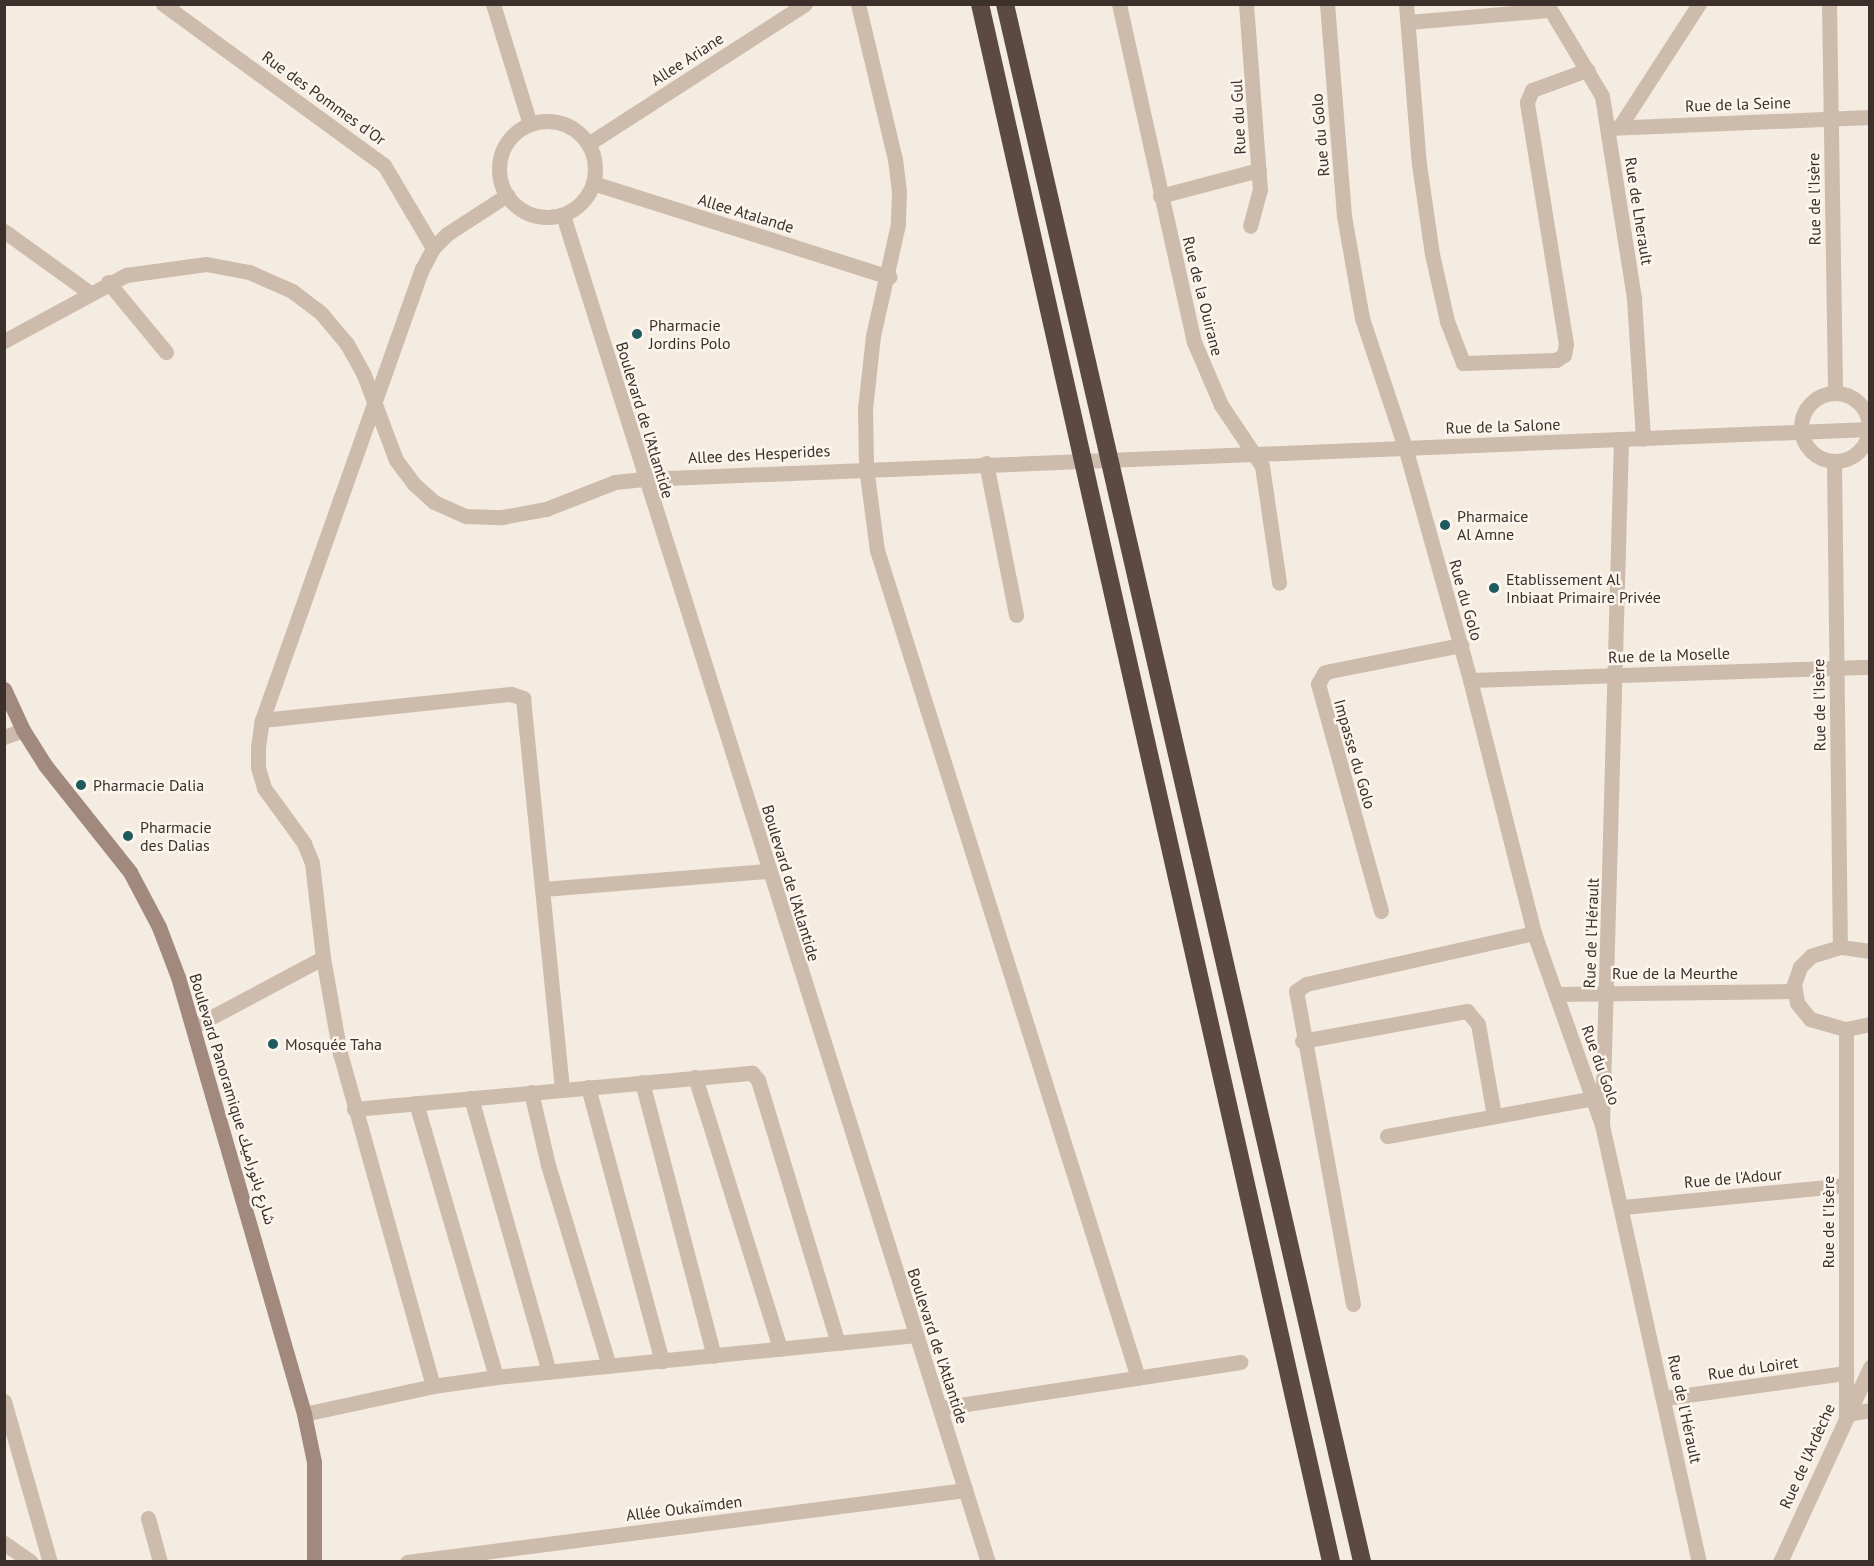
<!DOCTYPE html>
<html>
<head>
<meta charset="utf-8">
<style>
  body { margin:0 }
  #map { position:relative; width:1874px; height:1566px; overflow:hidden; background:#f4ebe1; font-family:"PT Sans","Noto Sans Arabic",sans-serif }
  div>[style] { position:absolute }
  .street>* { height:15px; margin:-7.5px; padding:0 7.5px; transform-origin:7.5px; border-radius:7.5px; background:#cdbbac }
  .street>.ring { margin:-7.5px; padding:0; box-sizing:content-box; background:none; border:15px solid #cdbbac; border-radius:50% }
  .secondary>* { height:15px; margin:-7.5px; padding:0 7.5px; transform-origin:7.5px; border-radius:7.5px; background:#a18a7d }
  .highway>* { height:18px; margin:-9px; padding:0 9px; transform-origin:9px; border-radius:9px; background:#5c4a42 }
  .dots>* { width:16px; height:16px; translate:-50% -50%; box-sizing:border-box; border:3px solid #fbf5ee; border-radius:50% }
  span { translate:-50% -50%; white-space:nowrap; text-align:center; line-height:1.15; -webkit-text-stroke:5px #fbf5ee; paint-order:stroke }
  .street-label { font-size:16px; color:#3b302b }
  .poi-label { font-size:16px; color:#3b302b }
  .left { translate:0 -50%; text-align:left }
  .frame { position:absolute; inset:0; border:6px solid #3b302b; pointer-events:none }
</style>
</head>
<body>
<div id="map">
  <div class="street">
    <div style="left:163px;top:4px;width:273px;rotate:36.1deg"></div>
    <div style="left:384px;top:165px;width:96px;rotate:59.4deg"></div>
    <div style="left:493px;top:4px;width:126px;rotate:72.9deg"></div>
    <div style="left:858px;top:4px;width:159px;rotate:76.6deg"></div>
    <div style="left:895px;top:159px;width:32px;rotate:83deg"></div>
    <div style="left:899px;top:191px;width:33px;rotate:92deg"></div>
    <div style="left:898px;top:224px;width:115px;rotate:102.6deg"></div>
    <div style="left:873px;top:336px;width:72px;rotate:96.3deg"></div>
    <div style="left:865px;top:408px;width:59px;rotate:89deg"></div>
    <div style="left:866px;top:467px;width:84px;rotate:82.5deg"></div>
    <div style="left:877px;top:550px;width:868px;rotate:72.5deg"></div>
    <div style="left:1119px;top:4px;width:346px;rotate:77.5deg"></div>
    <div style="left:1194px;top:342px;width:69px;rotate:66.8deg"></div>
    <div style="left:1221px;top:405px;width:73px;rotate:56.1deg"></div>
    <div style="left:1262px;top:466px;width:118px;rotate:81.7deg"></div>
    <div style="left:1246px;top:4px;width:186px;rotate:85.7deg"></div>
    <div style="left:1260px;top:189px;width:38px;rotate:105deg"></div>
    <div style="left:1327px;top:4px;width:213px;rotate:85.4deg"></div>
    <div style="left:1344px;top:216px;width:104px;rotate:80deg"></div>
    <div style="left:1362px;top:318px;width:136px;rotate:71.6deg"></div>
    <div style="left:1405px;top:447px;width:242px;rotate:74.4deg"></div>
    <div style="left:1470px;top:680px;width:261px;rotate:75.8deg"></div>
    <div style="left:1534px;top:933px;width:204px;rotate:70.5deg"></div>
    <div style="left:1406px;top:4px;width:161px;rotate:85.4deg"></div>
    <div style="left:1419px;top:164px;width:91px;rotate:81.8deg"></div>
    <div style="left:1432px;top:254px;width:69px;rotate:77.4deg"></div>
    <div style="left:1447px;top:321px;width:45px;rotate:69.1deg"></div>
    <div style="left:1463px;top:363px;width:93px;rotate:-1.8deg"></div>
    <div style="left:1556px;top:360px;width:9px;rotate:-32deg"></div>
    <div style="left:1564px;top:355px;width:11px;rotate:-80deg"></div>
    <div style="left:1566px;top:344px;width:245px;rotate:-99.2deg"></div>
    <div style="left:1527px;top:102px;width:13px;rotate:-67deg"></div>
    <div style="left:1532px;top:90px;width:59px;rotate:-20deg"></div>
    <div style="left:1547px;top:4px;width:107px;rotate:59.1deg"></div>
    <div style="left:1602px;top:96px;width:206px;rotate:81deg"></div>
    <div style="left:1634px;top:299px;width:140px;rotate:86.3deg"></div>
    <div style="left:1829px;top:4px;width:389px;rotate:89.1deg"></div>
    <div style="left:1408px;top:22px;width:142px;rotate:-4.9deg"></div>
    <div class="ring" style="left:499px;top:121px;width:81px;height:81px"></div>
    <div style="left:1620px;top:126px;width:145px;rotate:-57.1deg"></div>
    <div style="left:1608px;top:128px;width:262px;rotate:-2.4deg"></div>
    <div style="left:588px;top:144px;width:258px;rotate:-32.8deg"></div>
    <div style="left:593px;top:183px;width:311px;rotate:17.6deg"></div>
    <div style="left:1160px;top:196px;width:102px;rotate:-14.7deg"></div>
    <div style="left:563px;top:215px;width:1412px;rotate:72.49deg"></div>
    <div style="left:4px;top:231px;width:106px;rotate:35.8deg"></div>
    <div style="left:108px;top:282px;width:91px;rotate:50.4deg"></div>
    <div style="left:4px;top:341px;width:139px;rotate:-28.4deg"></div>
    <div style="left:126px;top:275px;width:81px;rotate:-7.8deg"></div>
    <div style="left:206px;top:264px;width:44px;rotate:10.5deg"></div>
    <div style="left:249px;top:272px;width:47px;rotate:23.8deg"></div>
    <div style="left:292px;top:291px;width:36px;rotate:37deg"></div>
    <div style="left:321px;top:313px;width:40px;rotate:50deg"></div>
    <div style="left:347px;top:344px;width:35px;rotate:61deg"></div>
    <div style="left:364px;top:375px;width:91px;rotate:69.4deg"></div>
    <div style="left:396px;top:460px;width:30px;rotate:53deg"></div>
    <div style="left:414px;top:484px;width:27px;rotate:42deg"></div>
    <div style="left:434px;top:502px;width:35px;rotate:24deg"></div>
    <div style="left:466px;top:516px;width:36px;rotate:2deg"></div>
    <div style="left:502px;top:517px;width:45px;rotate:-10.3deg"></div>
    <div style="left:546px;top:509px;width:74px;rotate:-21.4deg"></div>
    <div style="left:615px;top:482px;width:29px;rotate:-6deg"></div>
    <div style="left:644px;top:479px;width:1227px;rotate:-2.34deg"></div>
    <div class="ring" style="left:1801px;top:393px;width:53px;height:53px"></div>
    <div style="left:1621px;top:440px;width:685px;rotate:91.59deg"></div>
    <div style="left:1602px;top:1125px;width:448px;rotate:77.5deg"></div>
    <div style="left:1834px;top:462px;width:485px;rotate:89.3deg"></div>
    <div style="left:986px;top:463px;width:155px;rotate:78.8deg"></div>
    <div style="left:1470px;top:680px;width:400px;rotate:-1.9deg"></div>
    <div style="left:262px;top:720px;width:250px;rotate:-6deg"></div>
    <div style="left:511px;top:694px;width:13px;rotate:18deg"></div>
    <div style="left:523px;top:698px;width:393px;rotate:84.3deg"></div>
    <div style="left:4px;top:737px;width:20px;rotate:-20deg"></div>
    <div style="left:543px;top:889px;width:226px;rotate:-4.6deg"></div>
    <div style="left:1381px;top:911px;width:236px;rotate:-105.5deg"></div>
    <div style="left:1318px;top:684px;width:13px;rotate:-61deg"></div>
    <div style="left:1324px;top:673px;width:6px;rotate:-18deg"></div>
    <div style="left:1330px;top:671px;width:134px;rotate:-11.2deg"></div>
    <div style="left:1870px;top:951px;width:30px;rotate:-172deg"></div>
    <div style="left:1840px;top:947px;width:30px;rotate:163deg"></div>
    <div style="left:1811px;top:956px;width:16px;rotate:135deg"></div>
    <div style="left:1800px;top:967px;width:18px;rotate:109deg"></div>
    <div style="left:1794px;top:984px;width:19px;rotate:81deg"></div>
    <div style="left:1797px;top:1003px;width:21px;rotate:51deg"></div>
    <div style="left:1810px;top:1019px;width:37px;rotate:16deg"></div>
    <div style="left:1846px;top:1029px;width:25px;rotate:-12deg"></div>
    <div style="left:1556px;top:994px;width:238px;rotate:-0.7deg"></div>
    <div style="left:193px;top:1027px;width:147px;rotate:-28deg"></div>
    <div style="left:1846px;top:1029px;width:385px;rotate:90deg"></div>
    <div style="left:1846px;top:1414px;width:24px;rotate:-9deg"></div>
    <div style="left:1302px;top:1041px;width:168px;rotate:-10.3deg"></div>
    <div style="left:1467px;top:1011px;width:17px;rotate:50deg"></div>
    <div style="left:1478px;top:1024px;width:93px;rotate:80.1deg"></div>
    <div style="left:695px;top:1077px;width:285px;rotate:72.6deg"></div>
    <div style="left:642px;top:1082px;width:283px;rotate:75.3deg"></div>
    <div style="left:588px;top:1087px;width:284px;rotate:74.9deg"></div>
    <div style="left:531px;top:1092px;width:75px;rotate:76.9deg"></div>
    <div style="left:548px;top:1165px;width:210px;rotate:73.1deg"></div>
    <div style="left:471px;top:1098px;width:285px;rotate:74.1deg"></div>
    <div style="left:416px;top:1103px;width:285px;rotate:73.7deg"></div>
    <div style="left:354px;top:1109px;width:400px;rotate:-5.2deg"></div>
    <div style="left:752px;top:1073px;width:9px;rotate:49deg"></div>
    <div style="left:758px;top:1080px;width:275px;rotate:73.1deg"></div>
    <div style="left:1387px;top:1136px;width:210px;rotate:-10.4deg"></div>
    <div style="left:1623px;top:1207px;width:224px;rotate:-5.6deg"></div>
    <div style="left:1353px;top:1304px;width:318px;rotate:-100.3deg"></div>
    <div style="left:1296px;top:991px;width:12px;rotate:-35deg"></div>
    <div style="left:1306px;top:984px;width:234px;rotate:-12.6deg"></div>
    <div style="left:433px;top:1386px;width:345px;rotate:-105.6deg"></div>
    <div style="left:340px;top:1054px;width:97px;rotate:-100deg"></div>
    <div style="left:323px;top:958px;width:96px;rotate:-96.6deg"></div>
    <div style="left:312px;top:863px;width:22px;rotate:-112deg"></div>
    <div style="left:304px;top:843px;width:68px;rotate:-126deg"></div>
    <div style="left:264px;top:788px;width:22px;rotate:-106deg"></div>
    <div style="left:258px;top:767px;width:20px;rotate:-90deg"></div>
    <div style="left:258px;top:747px;width:27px;rotate:-82deg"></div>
    <div style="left:262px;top:720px;width:479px;rotate:-70.5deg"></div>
    <div style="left:422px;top:269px;width:24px;rotate:-62deg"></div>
    <div style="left:433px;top:248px;width:20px;rotate:-45deg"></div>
    <div style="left:447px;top:234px;width:72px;rotate:-33deg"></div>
    <div style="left:1665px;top:1398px;width:183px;rotate:-7.9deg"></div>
    <div style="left:4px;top:1401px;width:167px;rotate:74.1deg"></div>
    <div style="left:940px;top:1408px;width:304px;rotate:-8.7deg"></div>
    <div style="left:304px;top:1414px;width:132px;rotate:-12.2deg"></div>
    <div style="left:433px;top:1386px;width:64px;rotate:-8.1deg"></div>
    <div style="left:496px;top:1377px;width:422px;rotate:-5.7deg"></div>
    <div style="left:148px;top:1518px;width:46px;rotate:74.7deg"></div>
    <div style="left:4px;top:1543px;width:33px;rotate:35deg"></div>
    <div style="left:407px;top:1562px;width:563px;rotate:-7.35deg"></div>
    <div style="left:1780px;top:1562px;width:215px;rotate:-65.2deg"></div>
  </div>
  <div class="secondary">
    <div style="left:4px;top:689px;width:45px;rotate:65.1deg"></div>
    <div style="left:23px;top:730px;width:41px;rotate:57.8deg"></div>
    <div style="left:45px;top:765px;width:137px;rotate:51.5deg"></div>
    <div style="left:130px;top:872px;width:62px;rotate:62.2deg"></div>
    <div style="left:159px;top:927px;width:53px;rotate:69.2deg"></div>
    <div style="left:178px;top:977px;width:455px;rotate:73.9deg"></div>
    <div style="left:304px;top:1414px;width:49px;rotate:78.2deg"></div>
    <div style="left:314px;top:1462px;width:100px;rotate:90deg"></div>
  </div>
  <div class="highway">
    <div style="left:980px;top:4px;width:1597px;rotate:77.3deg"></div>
    <div style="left:1005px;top:4px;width:1598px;rotate:77.09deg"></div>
  </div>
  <div class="dots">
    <div style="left:637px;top:334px;background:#1f5a5e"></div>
    <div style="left:1445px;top:525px;background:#1f5a5e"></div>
    <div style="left:1494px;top:588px;background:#1f5a5e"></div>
    <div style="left:81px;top:785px;background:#1f5a5e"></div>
    <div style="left:128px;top:836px;background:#1f5a5e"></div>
    <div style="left:273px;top:1044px;background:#1f5a5e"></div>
  </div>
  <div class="street-label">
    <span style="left:687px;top:59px;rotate:-33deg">Allee Ariane</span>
    <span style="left:324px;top:98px;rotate:36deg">Rue des Pommes d'Or</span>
    <span style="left:1738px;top:104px;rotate:-2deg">Rue de la Seine</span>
    <span style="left:1238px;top:117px;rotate:-93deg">Rue du Gul</span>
    <span style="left:1320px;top:135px;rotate:-95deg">Rue du Golo</span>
    <span style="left:1814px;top:199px;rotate:-91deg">Rue de l'Isère</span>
    <span style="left:1639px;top:211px;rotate:81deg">Rue de Lherault</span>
    <span style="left:746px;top:213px;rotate:17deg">Allee Atalande</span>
    <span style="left:1203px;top:296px;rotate:76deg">Rue de la Ouirane</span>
    <span style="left:645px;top:420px;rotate:73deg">Boulevard de l'Atlantide</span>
    <span style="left:1503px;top:426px;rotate:-2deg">Rue de la Salone</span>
    <span style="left:759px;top:454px;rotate:-3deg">Allee des Hesperides</span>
    <span style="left:1466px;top:600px;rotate:74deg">Rue du Golo</span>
    <span style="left:1669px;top:655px;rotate:-2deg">Rue de la Moselle</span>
    <span style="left:1819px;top:705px;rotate:-91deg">Rue de l'Isère</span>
    <span style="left:1355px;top:754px;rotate:74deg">Impasse du Golo</span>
    <span style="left:791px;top:883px;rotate:73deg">Boulevard de l'Atlantide</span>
    <span style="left:1591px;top:933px;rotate:-88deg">Rue de l'Hérault</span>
    <span style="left:1675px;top:973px">Rue de la Meurthe</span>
    <span style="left:1601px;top:1065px;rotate:70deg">Rue du Golo</span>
    <span style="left:233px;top:1099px;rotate:73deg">Boulevard Panoramique شارع بانوراميك</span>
    <span style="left:1733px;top:1178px;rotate:-5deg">Rue de l'Adour</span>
    <span style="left:1828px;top:1222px;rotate:-90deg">Rue de l'Isère</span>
    <span style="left:938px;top:1346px;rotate:72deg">Boulevard de l'Atlantide</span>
    <span style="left:1753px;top:1368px;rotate:-8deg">Rue du Loiret</span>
    <span style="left:1685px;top:1409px;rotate:78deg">Rue de l'Hérault</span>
    <span style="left:1807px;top:1456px;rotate:-66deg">Rue de l'Ardèche</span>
    <span style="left:684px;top:1508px;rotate:-7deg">Allée Oukaïmden</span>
  </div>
  <div class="poi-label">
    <span class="left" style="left:649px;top:334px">Pharmacie<br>Jordins Polo</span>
    <span class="left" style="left:1457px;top:525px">Pharmaice<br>Al Amne</span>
    <span class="left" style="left:1506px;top:588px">Etablissement Al<br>Inbiaat Primaire Privée</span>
    <span class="left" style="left:93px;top:785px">Pharmacie Dalia</span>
    <span class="left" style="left:140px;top:836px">Pharmacie<br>des Dalias</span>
    <span class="left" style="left:285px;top:1044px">Mosquée Taha</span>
  </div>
  <div class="frame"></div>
</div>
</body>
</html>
